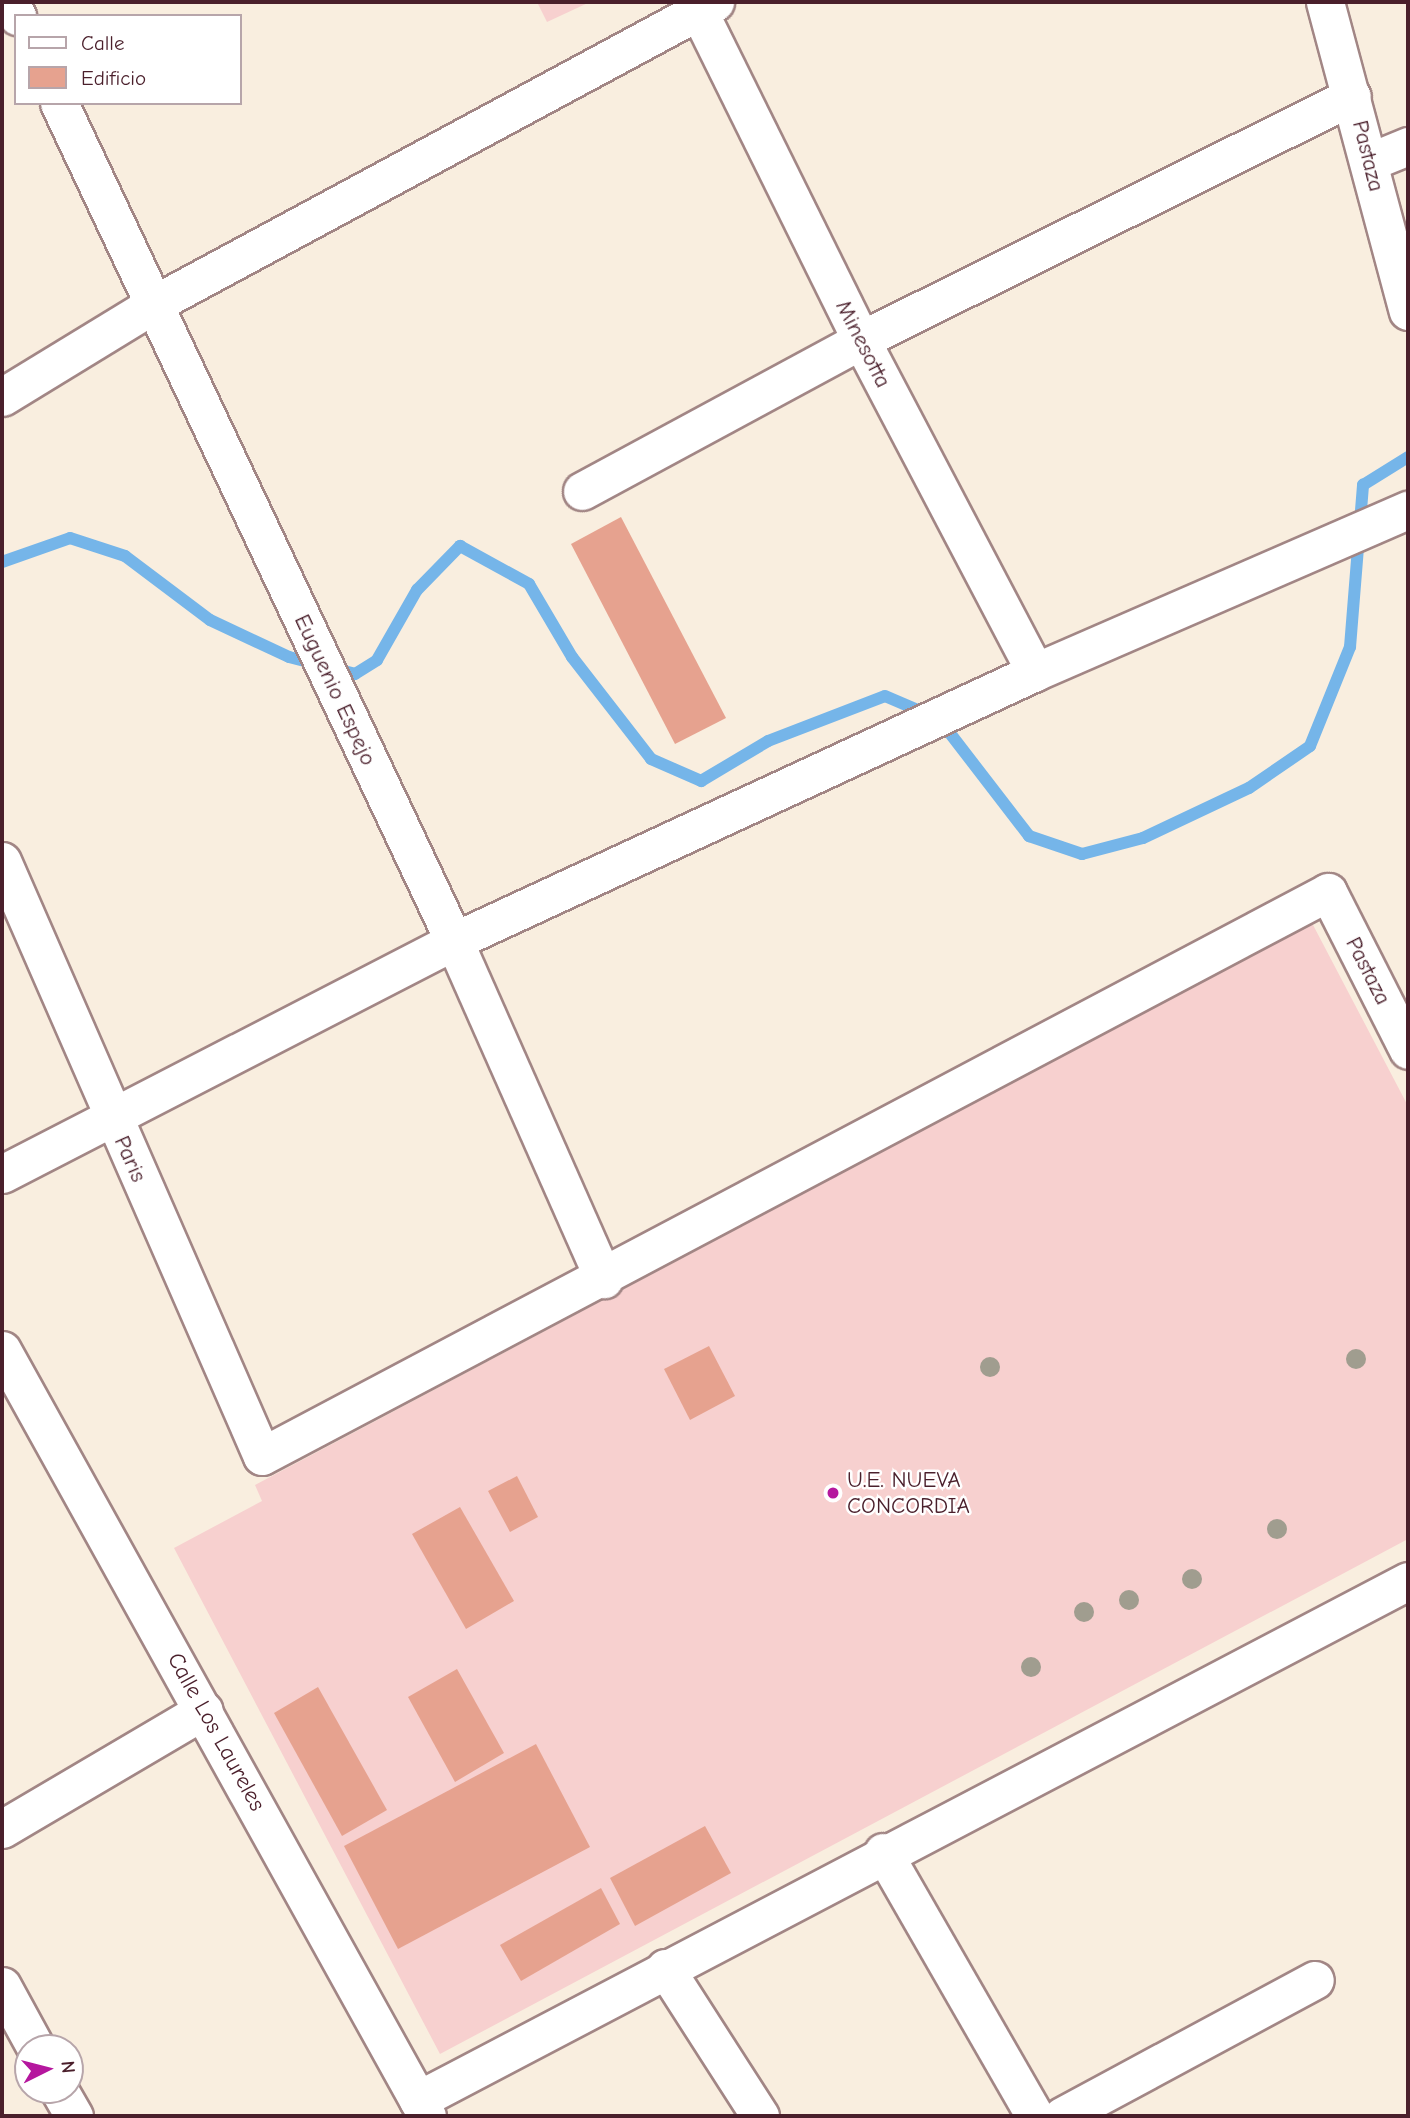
<!DOCTYPE html>
<html>
<head>
<meta charset="utf-8">
<style>
  body { margin:0 }
  #map { position:relative; width:1410px; height:2118px; overflow:hidden; background:#f9eedf; font-family:"Comic Neue",sans-serif }
  div>[style] { position:absolute }
  .built>* { inset:0; background:#f7d0cf }
  .stream>* { height:12px; margin:-6px; padding:0 6px; transform-origin:6px; border-radius:6px; background:#75b5e9 }
  .building>* { inset:0; background:#e6a28f }
  .roads { filter:drop-shadow(2px 0 #a28685) drop-shadow(-2px 0 #a28685) drop-shadow(0 2px #a28685) drop-shadow(0 -2px #a28685) }
  .minor>* { height:37px; margin:-18.5px; padding:0 18.5px; transform-origin:18.5px; border-radius:18.5px; background:#fff }
  .trees>* { width:20px; height:20px; margin:-10px; border-radius:50%; background:#a09d8f }
  .dots>* { width:19px; height:19px; translate:-50% -50%; box-sizing:border-box; border:4px solid #fff; border-radius:50% }
  span { translate:-50% -50%; white-space:nowrap; text-align:center; line-height:1.15; -webkit-text-stroke:5px #fff; paint-order:stroke }
  .street-label { font-size:23px; color:#4a1f2b }
  .poi-label { font-size:23px; color:#4a1f2b }
  .left { translate:0 -50%; text-align:left }
  .frame { position:absolute; inset:0; border:4px solid #4a1f2b; pointer-events:none }
  .legend { position:absolute; left:14px; top:14px; width:228px; height:91px; box-sizing:border-box; background:#fff; border:2px solid #b7a5aa; margin:0; padding:9px 12px; list-style:none; font-size:21px; color:#4a1f2b }
  .legend li { display:flex; align-items:center; gap:14px; height:35px }
  .legend b { width:35px; border:2px solid #b7a5aa }
  .north { position:absolute; left:14px; top:2034px; width:70px; height:70px; box-sizing:border-box; background:#fff; border:2px solid #b7a5aa; border-radius:50%; rotate:84deg; font-size:19px; font-weight:700; line-height:28px; text-align:center; color:#4a1f2b }
  .north::after { content:''; display:block; margin:auto; width:24px; height:32px; background:#b5179e; clip-path:polygon(50% 0,100% 100%,50% 72%,0 100%) }
</style>
</head>
<body>
<div id="map">
  <div class="built">
    <div style="clip-path:polygon(537px 2px,590px 2px,547px 22px)"></div>
    <div style="clip-path:polygon(1312px 923px,1408px 1106px,1408px 1539px,440px 2054px,174px 1548px,262px 1501px,255px 1485px)"></div>
  </div>
  <div class="stream">
    <div style="left:2px;top:562px;width:72px;rotate:-19.4deg"></div>
    <div style="left:70px;top:538px;width:58px;rotate:18.1deg"></div>
    <div style="left:125px;top:556px;width:106px;rotate:37deg"></div>
    <div style="left:210px;top:620px;width:87px;rotate:25.1deg"></div>
    <div style="left:289px;top:657px;width:68px;rotate:14.4deg"></div>
    <div style="left:355px;top:674px;width:26px;rotate:-32deg"></div>
    <div style="left:377px;top:660px;width:81px;rotate:-60.3deg"></div>
    <div style="left:417px;top:590px;width:62px;rotate:-45.7deg"></div>
    <div style="left:460px;top:546px;width:79px;rotate:28.8deg"></div>
    <div style="left:529px;top:584px;width:85px;rotate:59.5deg"></div>
    <div style="left:572px;top:657px;width:129px;rotate:52.2deg"></div>
    <div style="left:651px;top:759px;width:55px;rotate:23.7deg"></div>
    <div style="left:701px;top:781px;width:78px;rotate:-30.8deg"></div>
    <div style="left:768px;top:741px;width:125px;rotate:-21deg"></div>
    <div style="left:885px;top:696px;width:59px;rotate:23.1deg"></div>
    <div style="left:939px;top:719px;width:148px;rotate:52.4deg"></div>
    <div style="left:1029px;top:836px;width:56px;rotate:18.8deg"></div>
    <div style="left:1082px;top:854px;width:63px;rotate:-14.7deg"></div>
    <div style="left:1143px;top:838px;width:117px;rotate:-25.3deg"></div>
    <div style="left:1249px;top:788px;width:74px;rotate:-34.5deg"></div>
    <div style="left:1310px;top:746px;width:107px;rotate:-68deg"></div>
    <div style="left:1350px;top:647px;width:163px;rotate:-85.4deg"></div>
    <div style="left:1363px;top:485px;width:53px;rotate:-31.9deg"></div>
  </div>
  <div class="building">
    <div style="clip-path:polygon(621px 517px,726px 718px,675px 744px,571px 544px)"></div>
    <div style="clip-path:polygon(709px 1346px,735px 1396px,690px 1420px,664px 1369px)"></div>
    <div style="clip-path:polygon(517px 1476px,538px 1517px,510px 1532px,488px 1491px)"></div>
    <div style="clip-path:polygon(460px 1507px,514px 1601px,466px 1629px,412px 1534px)"></div>
    <div style="clip-path:polygon(457px 1669px,504px 1753px,455px 1782px,408px 1697px)"></div>
    <div style="clip-path:polygon(318px 1687px,387px 1810px,342px 1836px,274px 1713px)"></div>
    <div style="clip-path:polygon(536px 1744px,590px 1847px,398px 1949px,344px 1846px)"></div>
    <div style="clip-path:polygon(705px 1826px,731px 1873px,635px 1926px,610px 1878px)"></div>
    <div style="clip-path:polygon(601px 1888px,620px 1924px,521px 1981px,500px 1945px)"></div>
  </div>
  <div class="roads">
    <div class="minor">
      <div style="left:10px;top:2px;width:16px;rotate:63deg"></div>
      <div style="left:1325px;top:2px;width:320px;rotate:75deg"></div>
      <div style="left:699px;top:12px;width:366px;rotate:63.7deg"></div>
      <div style="left:861px;top:340px;width:375px;rotate:62.3deg"></div>
      <div style="left:59px;top:103px;width:926px;rotate:64.76deg"></div>
      <div style="left:454px;top:941px;width:370px;rotate:66.1deg"></div>
      <div style="left:1369px;top:162px;width:42px;rotate:-22.3deg"></div>
      <div style="left:2px;top:397px;width:180px;rotate:-31.4deg"></div>
      <div style="left:156px;top:303px;width:635px;rotate:-28.3deg"></div>
      <div style="left:582px;top:491px;width:317px;rotate:-28.4deg"></div>
      <div style="left:861px;top:340px;width:548px;rotate:-26.42deg"></div>
      <div style="left:2px;top:861px;width:649px;rotate:66.4deg"></div>
      <div style="left:262px;top:1456px;width:1206px;rotate:-27.88deg"></div>
      <div style="left:1328px;top:892px;width:177px;rotate:63.1deg"></div>
      <div style="left:2px;top:1174px;width:509px;rotate:-27.27deg"></div>
      <div style="left:454px;top:941px;width:640px;rotate:-24.84deg"></div>
      <div style="left:1035px;top:672px;width:407px;rotate:-23.5deg"></div>
      <div style="left:2px;top:1350px;width:876px;rotate:60.98deg"></div>
      <div style="left:2px;top:1829px;width:234px;rotate:-30.5deg"></div>
      <div style="left:883px;top:1852px;width:305px;rotate:60.1deg"></div>
      <div style="left:665px;top:1968px;width:176px;rotate:57.3deg"></div>
      <div style="left:2px;top:1986px;width:71px;rotate:61.3deg"></div>
      <div style="left:59px;top:2090px;width:30px;rotate:60deg"></div>
      <div style="left:418px;top:2100px;width:1118px;rotate:-27.67deg"></div>
      <div style="left:1062px;top:2116px;width:287px;rotate:-28.3deg"></div>
    </div>
  </div>
  <div class="trees">
    <div style="left:1356px;top:1359px"></div>
    <div style="left:990px;top:1367px"></div>
    <div style="left:1277px;top:1529px"></div>
    <div style="left:1192px;top:1579px"></div>
    <div style="left:1129px;top:1600px"></div>
    <div style="left:1084px;top:1612px"></div>
    <div style="left:1031px;top:1667px"></div>
  </div>
  <div class="dots">
    <div style="left:833px;top:1493px;background:#b5179e"></div>
  </div>
  <div class="street-label">
    <span style="left:1368px;top:156px;rotate:76deg">Pastaza</span>
    <span style="left:863px;top:344px;rotate:63deg">Minesotta</span>
    <span style="left:335px;top:690px;rotate:65deg">Euguenio Espejo</span>
    <span style="left:1368px;top:971px;rotate:63deg">Pastaza</span>
    <span style="left:130px;top:1159px;rotate:66deg">Paris</span>
    <span style="left:216px;top:1732px;rotate:61deg">Calle Los Laureles</span>
  </div>
  <div class="poi-label">
    <span class="left" style="left:847px;top:1493px">U.E. NUEVA<br>CONCORDIA</span>
  </div>
  <div class="frame"></div>
  <ul class="legend">
  <li><b style="height:9px;background:#fff"></b>Calle</li>
  <li><b style="height:19px;background:#e6a28f"></b>Edificio</li>
  </ul>
  <div class="north">N</div>
</div>
</body>
</html>
